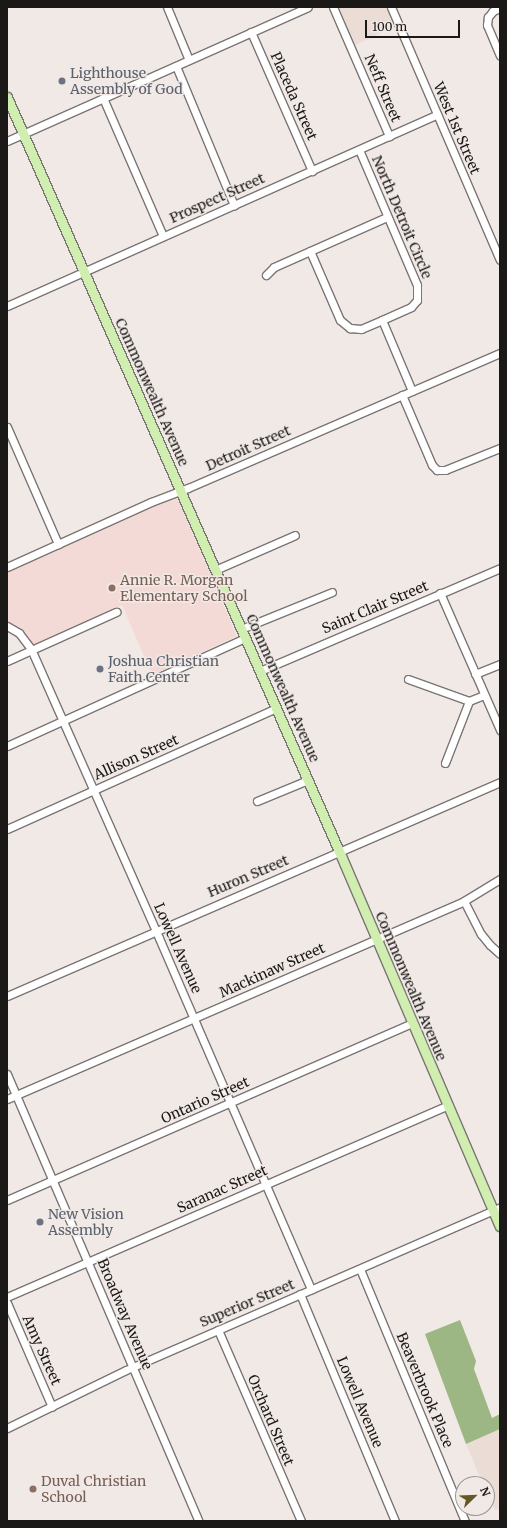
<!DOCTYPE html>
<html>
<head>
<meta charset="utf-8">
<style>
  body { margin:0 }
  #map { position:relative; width:507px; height:1528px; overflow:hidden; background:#f0e9e6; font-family:Merriweather,serif }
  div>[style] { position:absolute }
  .built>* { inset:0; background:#ebdcd6 }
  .education>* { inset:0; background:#f4dad6 }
  .forest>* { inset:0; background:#9db784 }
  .roads { filter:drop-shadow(1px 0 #7b7573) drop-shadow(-1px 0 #7b7573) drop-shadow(0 1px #7b7573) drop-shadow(0 -1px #7b7573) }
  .minor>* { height:7px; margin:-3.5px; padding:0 3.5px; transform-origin:3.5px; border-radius:3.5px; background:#fff }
  .major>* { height:9px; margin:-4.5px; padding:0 4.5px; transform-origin:4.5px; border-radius:4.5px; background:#cfeeb0 }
  .dots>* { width:11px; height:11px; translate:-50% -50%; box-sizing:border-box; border:2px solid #f0e9e6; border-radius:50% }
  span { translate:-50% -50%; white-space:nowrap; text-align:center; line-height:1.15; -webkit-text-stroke:3px #f0e9e6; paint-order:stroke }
  .worship-label { font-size:14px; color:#5b616d }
  .left { translate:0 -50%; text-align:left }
  .street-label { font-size:14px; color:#1b1918 }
  .education-label { font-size:14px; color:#785e54 }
  .frame { position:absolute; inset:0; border:8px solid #1b1918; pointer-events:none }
  .north { position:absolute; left:455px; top:1476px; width:40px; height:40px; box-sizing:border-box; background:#f0e9e6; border:1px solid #9b9694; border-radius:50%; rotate:67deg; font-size:11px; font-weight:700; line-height:16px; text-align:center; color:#1b1918 }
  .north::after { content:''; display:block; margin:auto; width:14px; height:18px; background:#665825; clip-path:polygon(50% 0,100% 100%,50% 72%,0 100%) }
  .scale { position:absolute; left:365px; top:20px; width:95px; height:18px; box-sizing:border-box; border:2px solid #1b1918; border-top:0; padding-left:5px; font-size:12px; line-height:14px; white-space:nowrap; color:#1b1918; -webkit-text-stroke:3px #f0e9e6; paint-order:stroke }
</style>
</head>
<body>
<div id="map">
  <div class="built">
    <div style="clip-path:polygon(336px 7px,387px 7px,396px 26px,353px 46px)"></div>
    <div style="clip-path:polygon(500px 1429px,500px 1508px,495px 1510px,487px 1493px,487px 1484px,483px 1484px,466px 1444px)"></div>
  </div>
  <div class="education">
    <div style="clip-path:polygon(176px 495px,237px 636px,152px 675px,122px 605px,32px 647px,26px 635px,7px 623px,7px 571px)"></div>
  </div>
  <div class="forest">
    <div style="clip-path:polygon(460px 1320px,476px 1361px,474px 1369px,492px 1418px,500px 1414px,500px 1429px,466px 1444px,425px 1334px)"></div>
  </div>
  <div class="roads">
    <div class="minor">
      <div style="left:167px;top:7px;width:57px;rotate:67.5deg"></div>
      <div style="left:333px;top:7px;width:141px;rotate:66.5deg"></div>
      <div style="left:391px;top:7px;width:275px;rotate:66.7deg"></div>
      <div style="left:500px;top:8px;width:8px;rotate:157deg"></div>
      <div style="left:493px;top:11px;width:8px;rotate:130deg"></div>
      <div style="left:488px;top:17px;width:8px;rotate:97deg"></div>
      <div style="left:487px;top:25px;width:33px;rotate:67deg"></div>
      <div style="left:251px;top:32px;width:152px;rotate:66.3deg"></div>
      <div style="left:176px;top:66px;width:151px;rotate:67.4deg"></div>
      <div style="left:103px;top:98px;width:150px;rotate:66.5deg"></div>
      <div style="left:7px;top:141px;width:329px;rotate:-24deg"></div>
      <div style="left:310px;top:251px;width:75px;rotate:66.5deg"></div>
      <div style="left:340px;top:320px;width:13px;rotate:39deg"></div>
      <div style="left:350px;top:328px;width:11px;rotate:5deg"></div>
      <div style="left:361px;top:329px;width:23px;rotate:-23deg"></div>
      <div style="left:382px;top:320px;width:32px;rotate:-24deg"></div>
      <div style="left:411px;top:307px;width:9px;rotate:-49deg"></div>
      <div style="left:417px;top:300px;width:15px;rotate:-90deg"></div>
      <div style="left:417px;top:285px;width:147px;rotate:-113.2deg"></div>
      <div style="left:266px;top:275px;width:11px;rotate:-45deg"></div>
      <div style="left:274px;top:267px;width:124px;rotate:-23.9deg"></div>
      <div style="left:7px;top:306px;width:471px;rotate:-24deg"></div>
      <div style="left:382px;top:320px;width:77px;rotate:67.1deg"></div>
      <div style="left:402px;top:395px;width:76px;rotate:66.8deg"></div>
      <div style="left:432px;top:465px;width:7px;rotate:45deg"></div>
      <div style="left:437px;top:470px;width:8px"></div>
      <div style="left:445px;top:470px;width:59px;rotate:-21.8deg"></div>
      <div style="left:7px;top:427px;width:128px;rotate:66.4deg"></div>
      <div style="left:7px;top:567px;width:158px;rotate:-24.3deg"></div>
      <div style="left:151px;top:502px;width:40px;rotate:-21deg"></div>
      <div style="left:188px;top:488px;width:340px;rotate:-23.4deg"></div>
      <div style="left:215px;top:570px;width:87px;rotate:-23.6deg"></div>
      <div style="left:440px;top:593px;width:150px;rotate:66.3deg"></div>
      <div style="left:7px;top:626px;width:14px;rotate:30deg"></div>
      <div style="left:19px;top:633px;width:20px;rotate:53deg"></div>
      <div style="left:31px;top:649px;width:316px;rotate:66.1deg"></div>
      <div style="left:159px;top:938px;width:383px;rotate:66.6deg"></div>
      <div style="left:241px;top:629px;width:98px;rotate:-22.1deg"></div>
      <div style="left:7px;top:661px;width:120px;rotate:-24.2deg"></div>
      <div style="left:260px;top:671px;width:261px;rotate:-23.2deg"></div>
      <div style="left:475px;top:674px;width:27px;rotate:-22deg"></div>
      <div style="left:408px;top:679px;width:65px;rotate:19.8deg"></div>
      <div style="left:469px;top:701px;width:16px;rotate:-22deg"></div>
      <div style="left:7px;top:746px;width:261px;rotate:-24.4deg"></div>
      <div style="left:445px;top:763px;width:66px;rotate:-68.8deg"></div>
      <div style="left:257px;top:801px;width:55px;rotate:-22.4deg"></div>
      <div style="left:7px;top:829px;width:295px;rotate:-24.2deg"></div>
      <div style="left:464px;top:901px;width:37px;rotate:63deg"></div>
      <div style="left:481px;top:934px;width:14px;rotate:51deg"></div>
      <div style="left:490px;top:945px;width:13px;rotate:42deg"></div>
      <div style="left:7px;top:996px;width:537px;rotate:-23.46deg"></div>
      <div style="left:7px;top:1074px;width:486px;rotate:66.8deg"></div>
      <div style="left:7px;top:1099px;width:498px;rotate:-23.4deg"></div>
      <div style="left:464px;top:901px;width:42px;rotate:-31.4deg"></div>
      <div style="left:7px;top:1200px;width:443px;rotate:-23.6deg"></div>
      <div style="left:360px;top:1269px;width:273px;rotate:67.4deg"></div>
      <div style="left:300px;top:1294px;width:246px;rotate:67.3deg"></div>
      <div style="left:7px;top:1297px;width:481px;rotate:-23.5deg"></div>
      <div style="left:7px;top:1303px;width:113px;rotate:66.6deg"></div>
      <div style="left:218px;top:1330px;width:208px;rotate:66.5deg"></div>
      <div style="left:7px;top:1428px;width:132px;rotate:-26deg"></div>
      <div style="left:126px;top:1370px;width:408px;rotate:-23.5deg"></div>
    </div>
    <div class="major">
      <div style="left:7px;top:97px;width:824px;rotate:66.24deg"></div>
      <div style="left:339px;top:851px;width:408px;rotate:66.8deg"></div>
    </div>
  </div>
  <div class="dots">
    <div style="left:62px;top:81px;background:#6b7280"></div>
    <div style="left:112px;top:588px;background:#8d6e63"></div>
    <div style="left:100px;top:669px;background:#6b7280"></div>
    <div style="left:40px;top:1222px;background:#6b7280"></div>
    <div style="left:33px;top:1489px;background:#8d6e63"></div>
  </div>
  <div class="worship-label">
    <span class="left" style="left:70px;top:81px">Lighthouse<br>Assembly of God</span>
    <span class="left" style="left:108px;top:669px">Joshua Christian<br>Faith Center</span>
    <span class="left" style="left:48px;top:1222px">New Vision<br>Assembly</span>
  </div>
  <div class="street-label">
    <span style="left:383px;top:88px;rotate:67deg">Neff Street</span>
    <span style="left:294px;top:96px;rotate:66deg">Placeda Street</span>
    <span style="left:457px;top:128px;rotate:67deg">West 1st Street</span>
    <span style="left:217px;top:198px;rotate:-24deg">Prospect Street</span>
    <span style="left:402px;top:217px;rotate:67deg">North Detroit Circle</span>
    <span style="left:152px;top:392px;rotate:66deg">Commonwealth Avenue</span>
    <span style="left:248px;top:448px;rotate:-24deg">Detroit Street</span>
    <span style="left:375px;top:607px;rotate:-23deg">Saint Clair Street</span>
    <span style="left:283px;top:688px;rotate:66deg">Commonwealth Avenue</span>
    <span style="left:136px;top:757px;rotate:-24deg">Allison Street</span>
    <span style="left:248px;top:876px;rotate:-23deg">Huron Street</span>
    <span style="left:178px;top:948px;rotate:66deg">Lowell Avenue</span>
    <span style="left:272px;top:970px;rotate:-24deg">Mackinaw Street</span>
    <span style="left:411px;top:986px;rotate:67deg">Commonwealth Avenue</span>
    <span style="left:205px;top:1100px;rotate:-24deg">Ontario Street</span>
    <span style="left:222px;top:1189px;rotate:-24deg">Saranac Street</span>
    <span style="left:247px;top:1303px;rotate:-23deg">Superior Street</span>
    <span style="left:125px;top:1314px;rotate:67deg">Broadway Avenue</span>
    <span style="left:42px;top:1350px;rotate:66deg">Amy Street</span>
    <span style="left:425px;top:1390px;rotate:67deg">Beaverbrook Place</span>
    <span style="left:360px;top:1402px;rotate:67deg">Lowell Avenue</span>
    <span style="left:271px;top:1420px;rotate:67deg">Orchard Street</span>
  </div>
  <div class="education-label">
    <span class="left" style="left:120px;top:588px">Annie R. Morgan<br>Elementary School</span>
    <span class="left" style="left:41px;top:1489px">Duval Christian<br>School</span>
  </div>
  <div class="frame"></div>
  <div class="north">N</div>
  <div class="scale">100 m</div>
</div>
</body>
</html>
